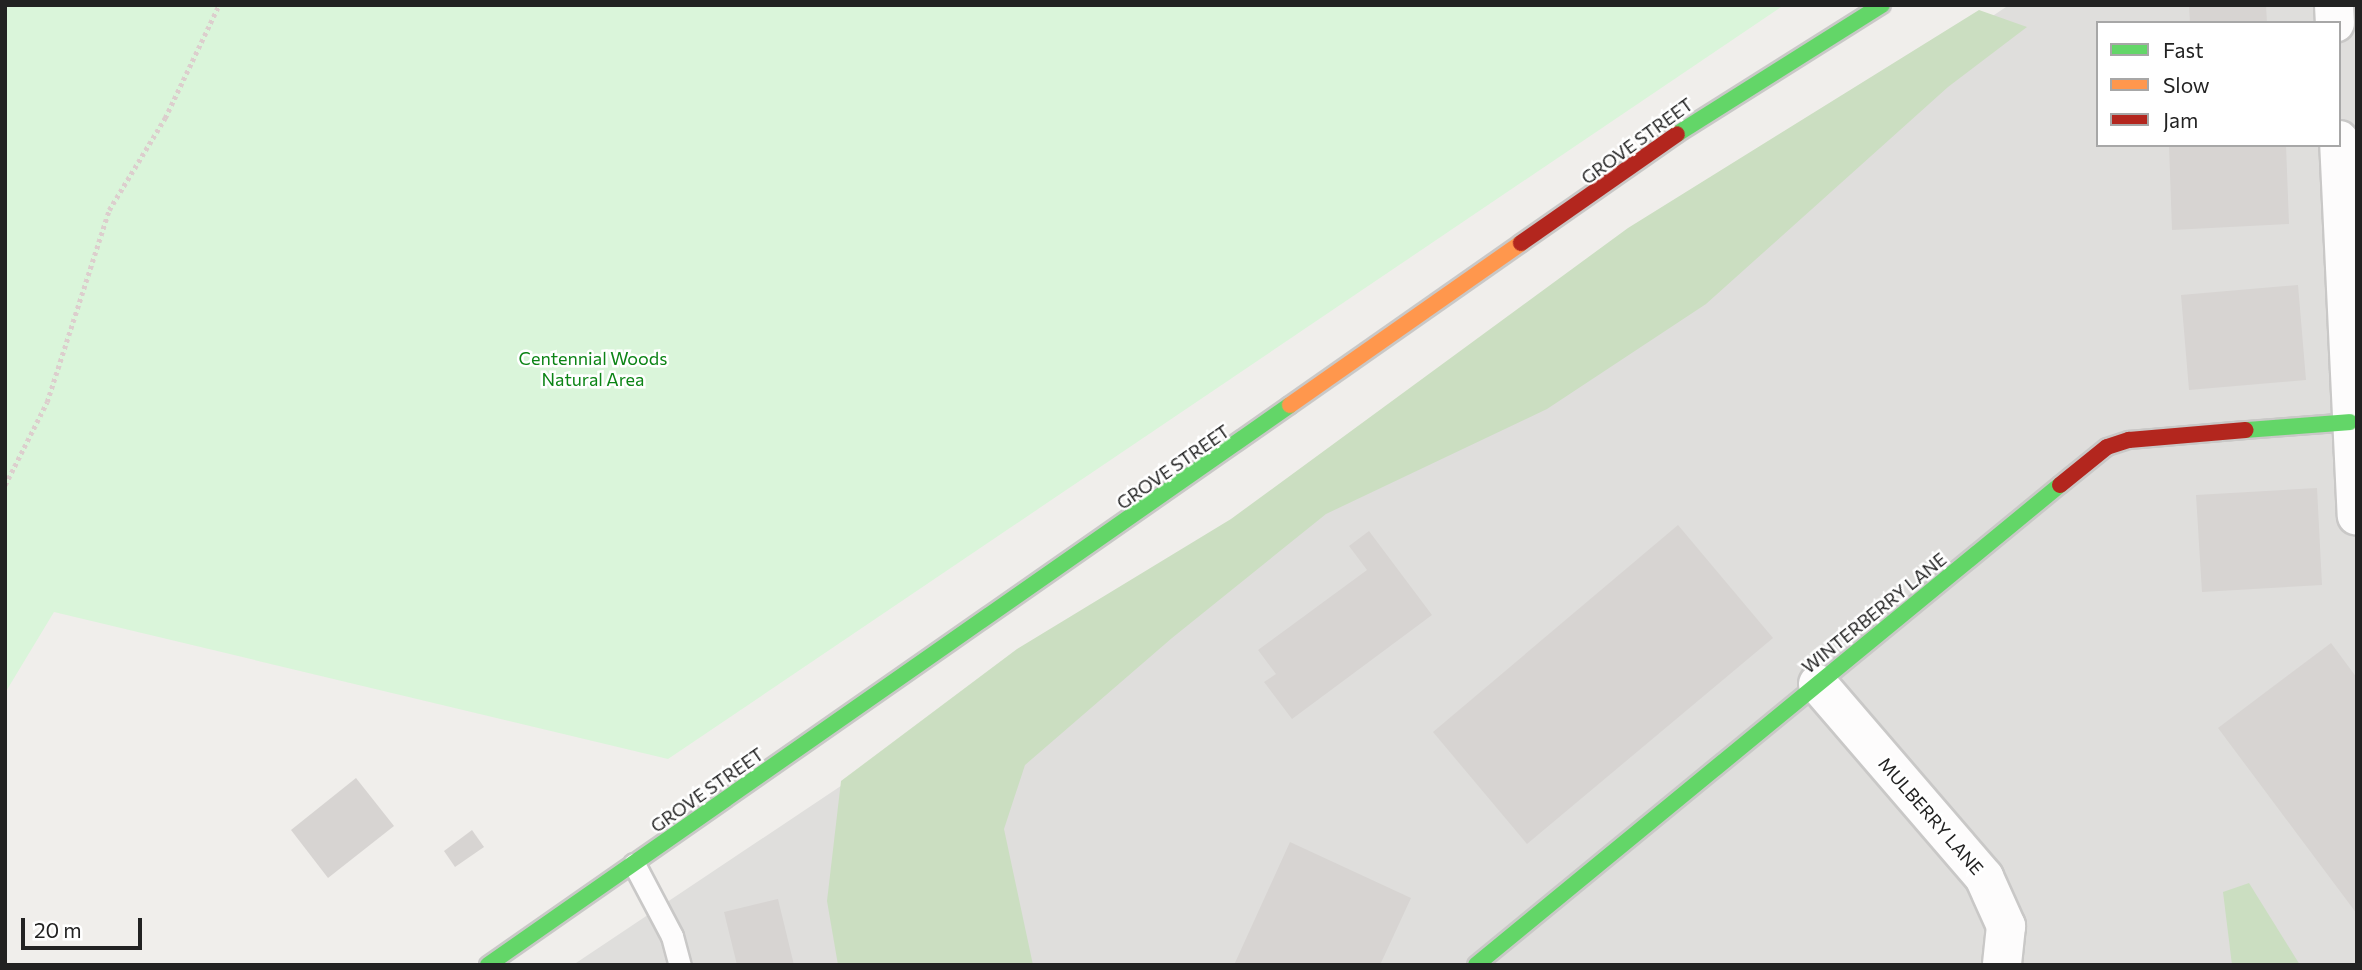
<!DOCTYPE html>
<html>
<head>
<meta charset="utf-8">
<style>
  body { margin:0 }
  #map { position:relative; width:2362px; height:970px; overflow:hidden; background:#f0eeeb; font-family:Commissioner,sans-serif }
  div>[style] { position:absolute }
  .residential>* { inset:0; background:#dfdedc }
  .forest>* { inset:0; background:#cbdec1 }
  .park>* { inset:0; background:#daf5da }
  .building>* { inset:0; background:#d7d4d2 }
  .path>* { height:4.5px; margin-top:-2.25px; transform-origin:0; background:repeating-linear-gradient(90deg,#dccecd 0 3.5px,transparent 0 7px) }
  .roads { filter:drop-shadow(2px 0 #c9c8c7) drop-shadow(-2px 0 #c9c8c7) drop-shadow(0 2px #c9c8c7) drop-shadow(0 -2px #c9c8c7) }
  .lane>* { height:21px; margin:-10.5px; padding:0 10.5px; transform-origin:10.5px; border-radius:10.5px; background:#fdfcfc }
  .street>* { height:38px; margin:-19px; padding:0 19px; transform-origin:19px; border-radius:19px; background:#fdfcfc }
  .fast>* { height:16px; margin:-8px; padding:0 8px; transform-origin:8px; border-radius:8px; background:#63d668 }
  .slow>* { height:16px; margin:-8px; padding:0 8px; transform-origin:8px; border-radius:8px; background:#ff974d }
  .jam>* { height:16px; margin:-8px; padding:0 8px; transform-origin:8px; border-radius:8px; background:#b3261e }
  span { translate:-50% -50%; white-space:nowrap; text-align:center; line-height:1.15; -webkit-text-stroke:5px #fff; paint-order:stroke }
  .street-label { font-size:18px; color:#222 }
  .park-label { font-size:18px; color:#0c8416 }
  .frame { position:absolute; inset:0; border:7px solid #222; pointer-events:none }
  .legend { position:absolute; left:2096px; top:21px; width:245px; height:126px; box-sizing:border-box; background:#fff; border:2px solid #a7a7a7; margin:0; padding:9px 12px; list-style:none; font-size:21px; color:#222 }
  .legend li { display:flex; align-items:center; gap:14px; height:35px }
  .legend b { width:35px; border:2px solid #a7a7a7 }
  .scale { position:absolute; left:21px; top:918px; width:121px; height:32px; box-sizing:border-box; border:4px solid #222; border-top:0; padding-left:9px; font-size:21px; line-height:24px; white-space:nowrap; color:#222; -webkit-text-stroke:5px #fff; paint-order:stroke }
</style>
</head>
<body>
<div id="map">
  <div class="residential">
    <div style="clip-path:polygon(evenodd,2009px 5px,2357px 5px,2357px 965px,573px 965px,2009px 5px,2098px 23px,2339px 23px,2339px 145px,2098px 145px,2098px 23px)"></div>
  </div>
  <div class="forest">
    <div style="clip-path:polygon(1979px 10px,2027px 27px,1948px 87px,1706px 304px,1547px 409px,1326px 514px,1172px 638px,1025px 765px,1004px 829px,1033px 965px,838px 965px,827px 901px,841px 781px,1017px 649px,1231px 519px,1628px 228px)"></div>
    <div style="clip-path:polygon(2249px 883px,2300px 965px,2232px 965px,2223px 892px)"></div>
  </div>
  <div class="park">
    <div style="clip-path:polygon(5px 5px,1784px 5px,668px 759px,54px 612px,5px 693px)"></div>
  </div>
  <div class="building">
    <div style="clip-path:polygon(2189px 5px,2266px 5px,2267px 23px,2190px 23px)"></div>
    <div style="clip-path:polygon(2169px 145px,2286px 145px,2289px 224px,2172px 230px)"></div>
    <div style="clip-path:polygon(2298px 285px,2306px 380px,2189px 390px,2181px 295px)"></div>
    <div style="clip-path:polygon(2317px 488px,2322px 585px,2202px 592px,2196px 495px)"></div>
    <div style="clip-path:polygon(1678px 525px,1773px 638px,1527px 844px,1433px 732px)"></div>
    <div style="clip-path:polygon(1369px 531px,1432px 615px,1292px 719px,1264px 682px,1276px 674px,1258px 650px,1367px 570px,1349px 546px)"></div>
    <div style="clip-path:polygon(2331px 643px,2357px 678px,2357px 914px,2218px 728px)"></div>
    <div style="clip-path:polygon(356px 778px,394px 826px,328px 878px,291px 830px)"></div>
    <div style="clip-path:polygon(472px 830px,484px 847px,455px 867px,444px 851px)"></div>
    <div style="clip-path:polygon(1290px 842px,1411px 898px,1380px 965px,1234px 965px)"></div>
    <div style="clip-path:polygon(778px 899px,794px 965px,737px 965px,724px 912px)"></div>
  </div>
  <div class="path">
    <div style="left:5px;top:485px;width:93px;rotate:-63.2deg"></div>
    <div style="left:47px;top:402px;width:202px;rotate:-72.1deg"></div>
    <div style="left:109px;top:210px;width:108px;rotate:-58.7deg"></div>
    <div style="left:165px;top:118px;width:125px;rotate:-64.5deg"></div>
  </div>
  <div class="roads">
    <div class="lane">
      <div style="left:634px;top:864px;width:81px;rotate:62.2deg"></div>
      <div style="left:672px;top:936px;width:30px;rotate:75deg"></div>
    </div>
    <div class="street">
      <div style="left:2334px;top:5px;width:18px;rotate:87deg"></div>
      <div style="left:2339px;top:140px;width:376px;rotate:87.3deg"></div>
      <div style="left:1818px;top:684px;width:255px;rotate:49.3deg"></div>
      <div style="left:1984px;top:877px;width:54px;rotate:65.8deg"></div>
      <div style="left:2006px;top:926px;width:39px;rotate:96deg"></div>
    </div>
    <div class="fast">
      <div style="left:1677px;top:134px;width:242px;rotate:-32.2deg"></div>
      <div style="left:2246px;top:430px;width:104px;rotate:-4.4deg"></div>
      <div style="left:488px;top:965px;width:978px;rotate:-34.92deg"></div>
      <div style="left:1476px;top:965px;width:756px;rotate:-39.42deg"></div>
    </div>
    <div class="slow">
      <div style="left:1290px;top:405px;width:282px;rotate:-35deg"></div>
    </div>
    <div class="jam">
      <div style="left:1521px;top:243px;width:190px;rotate:-34.9deg"></div>
      <div style="left:2060px;top:485px;width:60px;rotate:-39deg"></div>
      <div style="left:2107px;top:447px;width:23px;rotate:-18deg"></div>
      <div style="left:2129px;top:440px;width:117px;rotate:-4.9deg"></div>
    </div>
  </div>
  <div class="street-label">
    <span style="left:1637px;top:141px;rotate:-36deg">GROVE STREET</span>
    <span style="left:1173px;top:467px;rotate:-35deg">GROVE STREET</span>
    <span style="left:1874px;top:613px;rotate:-39deg">WINTERBERRY LANE</span>
    <span style="left:707px;top:790px;rotate:-35deg">GROVE STREET</span>
    <span style="left:1931px;top:816px;rotate:49deg">MULBERRY LANE</span>
  </div>
  <div class="park-label">
    <span style="left:593px;top:369px">Centennial Woods<br>Natural Area</span>
  </div>
  <div class="frame"></div>
  <ul class="legend">
  <li><b style="height:9px;background:#63d668"></b>Fast</li>
  <li><b style="height:9px;background:#ff974d"></b>Slow</li>
  <li><b style="height:9px;background:#b3261e"></b>Jam</li>
  </ul>
  <div class="scale">20 m</div>
</div>
</body>
</html>
